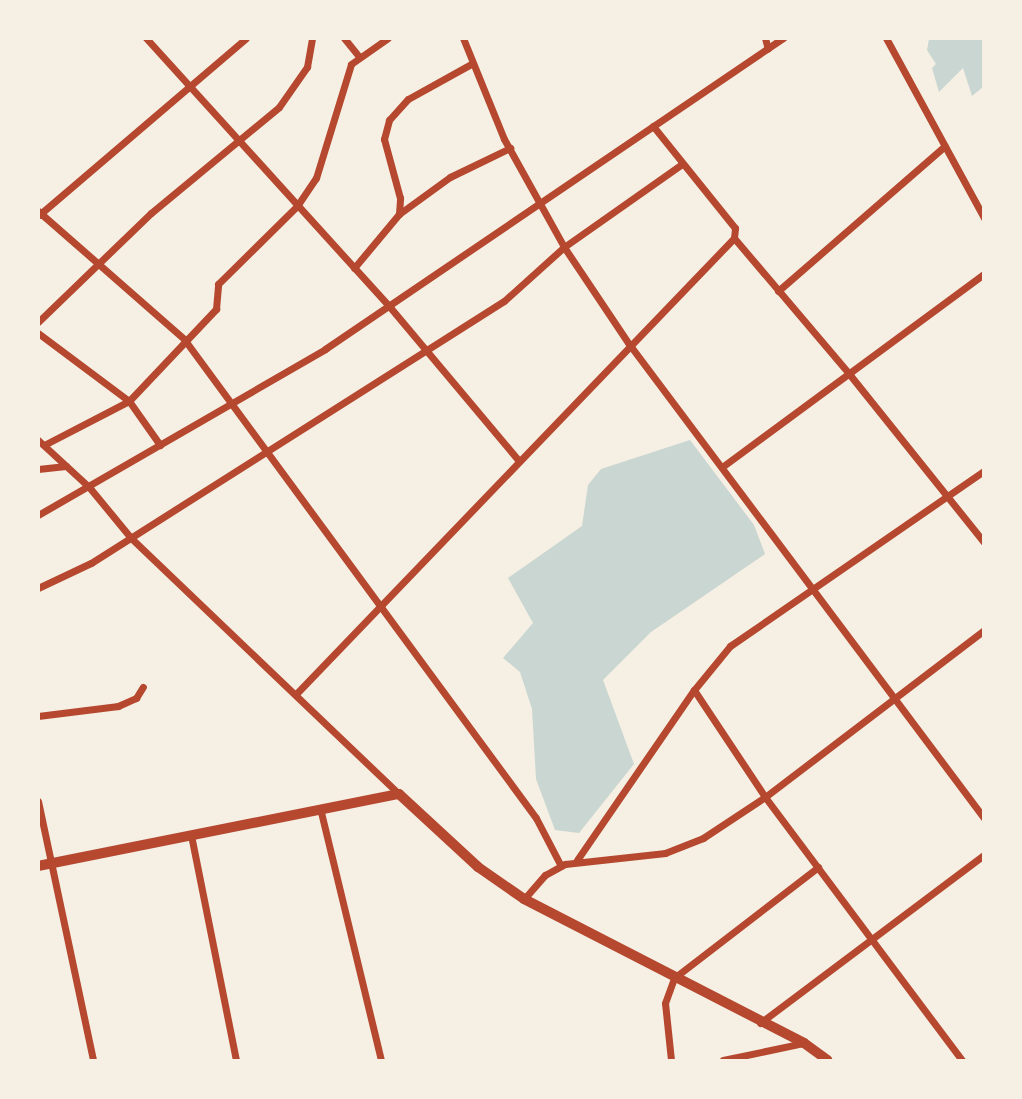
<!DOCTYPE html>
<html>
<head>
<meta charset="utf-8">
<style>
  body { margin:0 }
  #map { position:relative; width:1022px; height:1099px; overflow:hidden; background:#f6efe4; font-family:Cabin,sans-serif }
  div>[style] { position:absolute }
  .water>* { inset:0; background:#c9d6d2 }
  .minor>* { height:7px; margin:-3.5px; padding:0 3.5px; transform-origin:3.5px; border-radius:3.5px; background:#b5482f }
  .secondary>* { height:10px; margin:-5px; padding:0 5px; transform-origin:5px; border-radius:5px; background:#b5482f }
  span { translate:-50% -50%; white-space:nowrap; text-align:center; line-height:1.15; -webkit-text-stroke:5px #f6efe4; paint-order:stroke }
  .frame { position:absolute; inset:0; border:40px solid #f6efe4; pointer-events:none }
</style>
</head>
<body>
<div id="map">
  <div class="water">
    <div style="clip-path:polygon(929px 39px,983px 39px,983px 87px,972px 96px,963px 68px,939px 92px,932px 68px,936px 64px,927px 50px)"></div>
    <div style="clip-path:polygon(690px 440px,754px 525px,765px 554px,651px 632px,603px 680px,634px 764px,579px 833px,555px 830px,536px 779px,532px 709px,520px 672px,503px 658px,533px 623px,508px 578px,582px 526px,588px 485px,601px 469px)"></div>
  </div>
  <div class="minor">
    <div style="left:146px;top:38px;width:362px;rotate:47.8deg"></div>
    <div style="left:389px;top:306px;width:201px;rotate:50deg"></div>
    <div style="left:344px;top:38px;width:22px;rotate:51deg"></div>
    <div style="left:463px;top:38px;width:109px;rotate:67.9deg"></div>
    <div style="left:504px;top:139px;width:124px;rotate:60.9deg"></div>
    <div style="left:564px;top:247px;width:117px;rotate:56.2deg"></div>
    <div style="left:629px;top:344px;width:592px;rotate:53.17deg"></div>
    <div style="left:765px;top:38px;width:11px;rotate:75deg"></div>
    <div style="left:886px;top:38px;width:205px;rotate:61.4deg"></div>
    <div style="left:38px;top:211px;width:194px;rotate:41.2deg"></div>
    <div style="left:184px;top:339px;width:594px;rotate:53.69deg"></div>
    <div style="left:536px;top:818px;width:54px;rotate:62.5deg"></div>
    <div style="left:399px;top:214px;width:63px;rotate:-36deg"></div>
    <div style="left:450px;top:177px;width:67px;rotate:-25.8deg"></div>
    <div style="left:39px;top:215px;width:272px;rotate:-40.5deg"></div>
    <div style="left:734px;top:238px;width:180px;rotate:49.7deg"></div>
    <div style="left:850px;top:375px;width:214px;rotate:51.3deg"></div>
    <div style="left:354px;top:268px;width:70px;rotate:-50.2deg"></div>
    <div style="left:399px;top:214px;width:16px;rotate:-86deg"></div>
    <div style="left:400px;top:198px;width:61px;rotate:-105.2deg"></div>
    <div style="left:384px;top:139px;width:20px;rotate:-75deg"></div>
    <div style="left:389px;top:120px;width:28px;rotate:-48deg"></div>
    <div style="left:408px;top:99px;width:74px;rotate:-29deg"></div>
    <div style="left:778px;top:291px;width:221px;rotate:-41deg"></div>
    <div style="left:38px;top:322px;width:157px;rotate:-44deg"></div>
    <div style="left:151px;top:213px;width:166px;rotate:-39.6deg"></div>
    <div style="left:279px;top:107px;width:49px;rotate:-55deg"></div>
    <div style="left:307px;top:67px;width:29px;rotate:-80deg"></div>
    <div style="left:38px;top:333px;width:114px;rotate:36.8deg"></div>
    <div style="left:129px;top:401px;width:54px;rotate:54.8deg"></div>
    <div style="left:38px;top:440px;width:69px;rotate:42.7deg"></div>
    <div style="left:89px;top:487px;width:66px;rotate:50.5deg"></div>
    <div style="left:131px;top:538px;width:371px;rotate:43.7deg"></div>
    <div style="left:44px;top:445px;width:96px;rotate:-27.4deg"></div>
    <div style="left:129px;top:401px;width:127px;rotate:-46.6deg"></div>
    <div style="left:216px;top:309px;width:25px;rotate:-85deg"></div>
    <div style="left:218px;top:284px;width:111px;rotate:-44.6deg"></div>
    <div style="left:297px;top:206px;width:34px;rotate:-56deg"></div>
    <div style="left:316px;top:178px;width:119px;rotate:-72.9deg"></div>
    <div style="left:351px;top:64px;width:45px;rotate:-35.1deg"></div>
    <div style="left:722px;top:467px;width:325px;rotate:-36.4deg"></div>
    <div style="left:38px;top:469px;width:28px;rotate:-6deg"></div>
    <div style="left:38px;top:515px;width:332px;rotate:-30deg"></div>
    <div style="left:325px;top:349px;width:554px;rotate:-34.18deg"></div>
    <div style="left:38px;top:588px;width:59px;rotate:-25.3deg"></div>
    <div style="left:91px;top:563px;width:489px;rotate:-32.4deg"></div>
    <div style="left:504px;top:301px;width:81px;rotate:-42deg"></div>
    <div style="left:564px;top:247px;width:144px;rotate:-35.1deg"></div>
    <div style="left:694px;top:690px;width:128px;rotate:56.4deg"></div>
    <div style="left:765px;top:797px;width:329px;rotate:53.2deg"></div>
    <div style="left:296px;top:694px;width:632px;rotate:-46.15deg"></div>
    <div style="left:734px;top:238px;width:10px;rotate:-84deg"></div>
    <div style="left:735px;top:228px;width:131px;rotate:-128.8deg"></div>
    <div style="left:38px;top:716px;width:81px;rotate:-7.1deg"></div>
    <div style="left:118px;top:706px;width:20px;rotate:-24deg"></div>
    <div style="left:136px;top:698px;width:13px;rotate:-58deg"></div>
    <div style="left:38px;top:801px;width:265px;rotate:78deg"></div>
    <div style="left:320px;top:808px;width:259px;rotate:76.4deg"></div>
    <div style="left:191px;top:835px;width:229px;rotate:78.7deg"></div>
    <div style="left:577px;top:860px;width:206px;rotate:-55.5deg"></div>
    <div style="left:694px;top:690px;width:57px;rotate:-50.7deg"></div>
    <div style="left:730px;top:646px;width:308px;rotate:-34.6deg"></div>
    <div style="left:524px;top:899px;width:32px;rotate:-49deg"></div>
    <div style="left:545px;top:875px;width:23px;rotate:-29deg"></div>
    <div style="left:565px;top:864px;width:101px;rotate:-6.3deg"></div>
    <div style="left:665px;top:853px;width:41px;rotate:-21.5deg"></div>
    <div style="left:703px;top:838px;width:74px;rotate:-33.5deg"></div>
    <div style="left:765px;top:797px;width:275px;rotate:-37.3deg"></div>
    <div style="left:760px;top:1023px;width:280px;rotate:-36.9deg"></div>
    <div style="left:671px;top:1060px;width:57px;rotate:-96deg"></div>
    <div style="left:665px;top:1003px;width:27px;rotate:-70deg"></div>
    <div style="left:674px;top:978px;width:182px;rotate:-37.6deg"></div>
    <div style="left:723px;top:1060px;width:83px;rotate:-11.9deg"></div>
  </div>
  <div class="secondary">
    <div style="left:38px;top:866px;width:368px;rotate:-11.3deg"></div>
    <div style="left:399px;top:794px;width:108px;rotate:42.7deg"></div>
    <div style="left:478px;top:867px;width:56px;rotate:34.8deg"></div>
    <div style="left:524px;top:899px;width:315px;rotate:27.2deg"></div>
    <div style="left:804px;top:1043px;width:29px;rotate:36deg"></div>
  </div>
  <div class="frame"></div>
</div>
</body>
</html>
